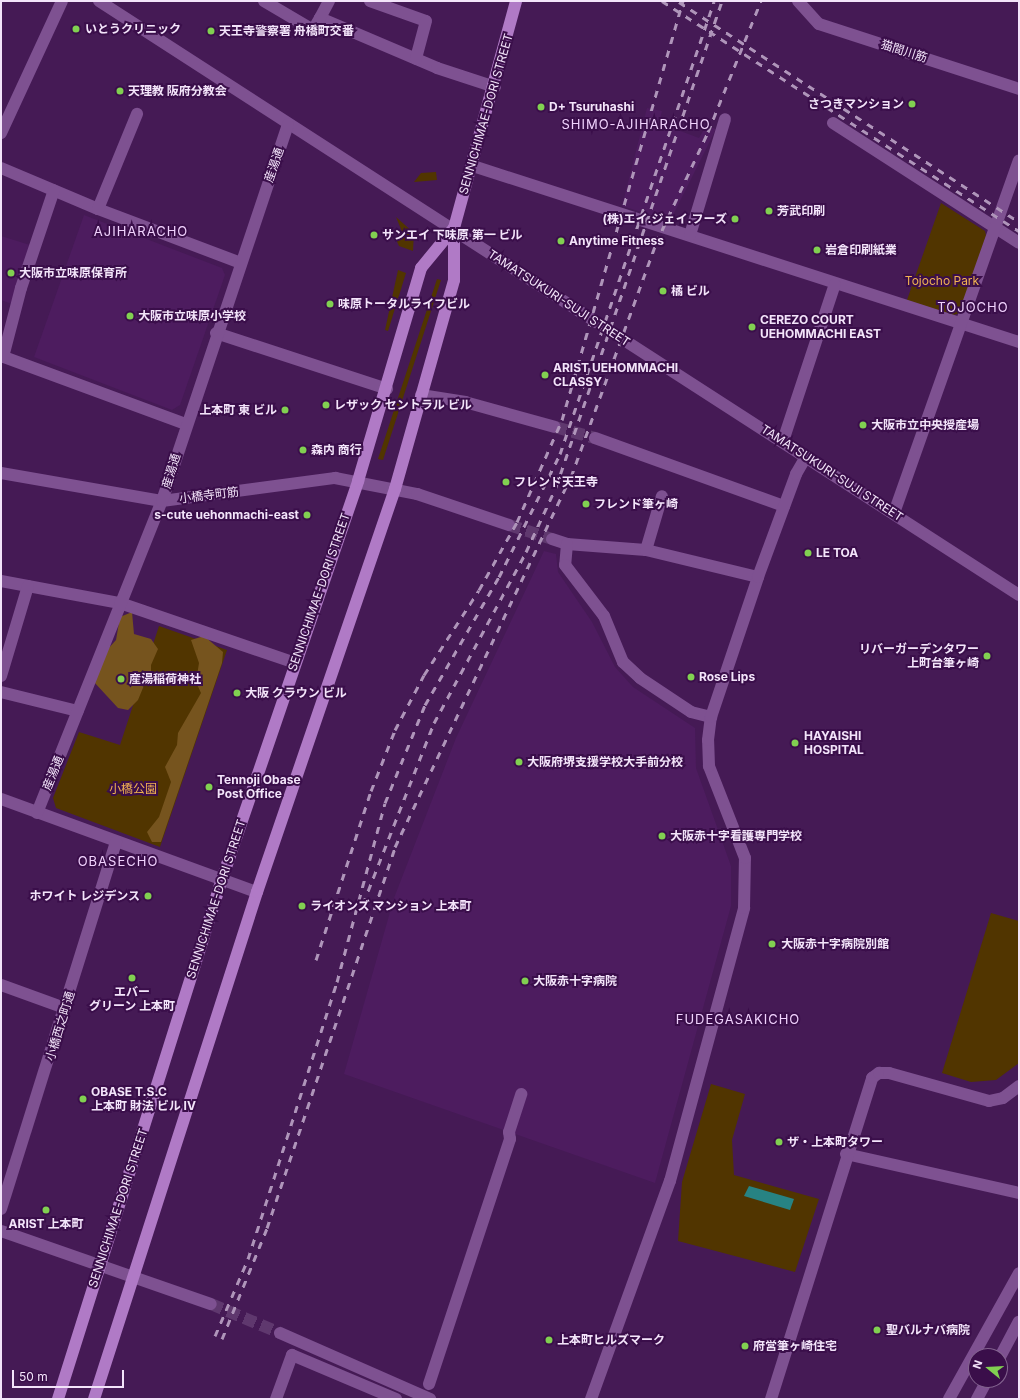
<!DOCTYPE html>
<html>
<head>
<meta charset="utf-8">
<style>
  body { margin:0 }
  #map { position:relative; width:1020px; height:1400px; overflow:hidden; background:#451a55; font-family:Inter,"Noto Sans JP",sans-serif }
  div>[style] { position:absolute }
  .built>* { inset:0; background:#4d1c5f }
  .green>* { inset:0; background:#513500 }
  .forest>* { inset:0; background:#76541e }
  .water>* { inset:0; background:#278383 }
  .minor-tunnel>* { height:12px; margin-top:-6px; transform-origin:0; background:repeating-linear-gradient(90deg,#5f386e 0 12px,transparent 0 18px) }
  .minor>* { height:12px; margin:-6px; padding:0 6px; transform-origin:6px; border-radius:6px; background:#7e5191 }
  .major>* { height:12px; margin:-6px; padding:0 6px; transform-origin:6px; border-radius:6px; background:#b07ac6 }
  .rail>* { height:3px; margin-top:-1.5px; transform-origin:0; background:repeating-linear-gradient(90deg,#af95ba 0 7px,transparent 0 14px) }
  .dots>* { width:11px; height:11px; translate:-50% -50%; box-sizing:border-box; border:2px solid #3a0e4a; border-radius:50% }
  span { translate:-50% -50%; white-space:nowrap; text-align:center; line-height:1.15; -webkit-text-stroke:4px #3a0e4a; paint-order:stroke }
  .poi-label { font-size:12px; color:#f3e4fa; font-weight:700 }
  .left { translate:0 -50%; text-align:left }
  .right { translate:-100% -50%; text-align:right }
  .street-label { font-size:12px; color:#f3e4fa }
  .park-label { font-size:12px; color:#f1b352 }
  .neighbourhood-label { font-size:13px; color:#f0d2fd; letter-spacing:1px }
  .frame { position:absolute; inset:0; border:2px solid #f3e4fa; pointer-events:none }
  .north { position:absolute; left:968px; top:1348px; width:40px; height:40px; box-sizing:border-box; background:#3a0e4a; border:1px solid #846490; border-radius:50%; rotate:288deg; font-size:11px; font-weight:700; line-height:16px; text-align:center; color:#f3e4fa }
  .north::after { content:''; display:block; margin:auto; width:14px; height:18px; background:#81d051; clip-path:polygon(50% 0,100% 100%,50% 72%,0 100%) }
  .scale { position:absolute; left:12px; top:1370px; width:112px; height:18px; box-sizing:border-box; border:2px solid #f3e4fa; border-top:0; padding-left:5px; font-size:12px; line-height:14px; white-space:nowrap; color:#f3e4fa; -webkit-text-stroke:3px #3a0e4a; paint-order:stroke }
</style>
</head>
<body>
<div id="map">
  <div class="built">
    <div style="clip-path:polygon(647px 108px,662px 111px,659px 123px,699px 138px,706px 126px,716px 129px,670px 221px,622px 206px)"></div>
    <div style="clip-path:polygon(84px 215px,222px 268px,225px 275px,180px 405px,172px 410px,34px 357px)"></div>
    <div style="clip-path:polygon(1px 236px,30px 245px,12px 304px,1px 300px)"></div>
    <div style="clip-path:polygon(544px 551px,556px 554px,558px 572px,592px 622px,615px 667px,633px 687px,695px 728px,696px 768px,731px 866px,731px 906px,655px 1183px,344px 1074px,394px 898px,456px 738px)"></div>
  </div>
  <div class="green">
    <div style="clip-path:polygon(436px 172px,437px 180px,414px 182px,421px 173px)"></div>
    <div style="clip-path:polygon(941px 203px,985px 231px,986px 236px,960px 313px,953px 315px,907px 300px)"></div>
    <div style="clip-path:polygon(396px 217px,414px 233px,413px 251px,399px 246px,395px 237px,403px 234px)"></div>
    <div style="clip-path:polygon(398px 270px,406px 273px,388px 331px,385px 330px)"></div>
    <div style="clip-path:polygon(437px 279px,441px 280px,383px 460px,378px 459px)"></div>
    <div style="clip-path:polygon(159px 626px,227px 650px,160px 847px,56px 808px,53px 798px,79px 732px,120px 745px)"></div>
    <div style="clip-path:polygon(991px 913px,1019px 921px,1019px 1063px,996px 1080px,971px 1082px,942px 1073px)"></div>
    <div style="clip-path:polygon(711px 1084px,745px 1094px,732px 1140px,734px 1175px,819px 1199px,795px 1272px,678px 1241px,682px 1182px)"></div>
  </div>
  <div class="forest">
    <div style="clip-path:polygon(132px 612px,134px 634px,151px 639px,158px 649px,151px 665px,151px 679px,145px 683px,138px 700px,128px 710px,118px 708px,94px 682px,97px 661px,116px 640px,120px 617px)"></div>
    <div style="clip-path:polygon(204px 636px,223px 652px,222px 663px,161px 842px,152px 842px,147px 832px,159px 817px,171px 782px,165px 767px,177px 745px,178px 733px,201px 693px,196px 682px,199px 663px,191px 640px)"></div>
  </div>
  <div class="water">
    <div style="clip-path:polygon(749px 1186px,794px 1199px,790px 1210px,744px 1196px)"></div>
  </div>
  <div class="minor-tunnel">
    <div style="left:555px;top:427px;width:41px;rotate:15.4deg"></div>
    <div style="left:509px;top:525px;width:45px;rotate:18deg"></div>
    <div style="left:211px;top:1304px;width:75px;rotate:22.8deg"></div>
  </div>
  <div class="minor">
    <div style="left:99px;top:1px;width:1095px;rotate:32.85deg"></div>
    <div style="left:264px;top:1px;width:57px;rotate:30.6deg"></div>
    <div style="left:313px;top:30px;width:14px;rotate:-60deg"></div>
    <div style="left:320px;top:18px;width:127px;rotate:23.1deg"></div>
    <div style="left:437px;top:68px;width:61px;rotate:18.1deg"></div>
    <div style="left:370px;top:1px;width:59px;rotate:19.7deg"></div>
    <div style="left:426px;top:21px;width:39px;rotate:105deg"></div>
    <div style="left:798px;top:1px;width:31px;rotate:48deg"></div>
    <div style="left:819px;top:24px;width:210px;rotate:18deg"></div>
    <div style="left:320px;top:18px;width:19px;rotate:-62deg"></div>
    <div style="left:833px;top:123px;width:221px;rotate:32.8deg"></div>
    <div style="left:1px;top:133px;width:145px;rotate:-65.2deg"></div>
    <div style="left:473px;top:166px;width:574px;rotate:17.87deg"></div>
    <div style="left:1px;top:168px;width:105px;rotate:22.9deg"></div>
    <div style="left:98px;top:209px;width:153px;rotate:20.7deg"></div>
    <div style="left:98px;top:209px;width:103px;rotate:-67.7deg"></div>
    <div style="left:690px;top:235px;width:121px;rotate:-73.2deg"></div>
    <div style="left:216px;top:333px;width:180px;rotate:18.1deg"></div>
    <div style="left:1px;top:356px;width:197px;rotate:20.2deg"></div>
    <div style="left:3px;top:357px;width:71px;rotate:-75.4deg"></div>
    <div style="left:21px;top:288px;width:103px;rotate:-71.4deg"></div>
    <div style="left:421px;top:395px;width:45px;rotate:9deg"></div>
    <div style="left:465px;top:402px;width:93px;rotate:15.5deg"></div>
    <div style="left:595px;top:438px;width:201px;rotate:19.8deg"></div>
    <div style="left:783px;top:441px;width:165px;rotate:-71.7deg"></div>
    <div style="left:1px;top:473px;width:163px;rotate:9.9deg"></div>
    <div style="left:162px;top:501px;width:175px;rotate:-7.6deg"></div>
    <div style="left:335px;top:478px;width:84px;rotate:11deg"></div>
    <div style="left:417px;top:494px;width:97px;rotate:18.6deg"></div>
    <div style="left:894px;top:513px;width:374px;rotate:-70.5deg"></div>
    <div style="left:552px;top:539px;width:16px;rotate:18deg"></div>
    <div style="left:567px;top:544px;width:79px;rotate:4.3deg"></div>
    <div style="left:646px;top:550px;width:115px;rotate:13.6deg"></div>
    <div style="left:567px;top:544px;width:21px;rotate:95deg"></div>
    <div style="left:565px;top:565px;width:64px;rotate:52.6deg"></div>
    <div style="left:604px;top:616px;width:50px;rotate:67.6deg"></div>
    <div style="left:623px;top:662px;width:23px;rotate:43deg"></div>
    <div style="left:640px;top:678px;width:61px;rotate:33.7deg"></div>
    <div style="left:691px;top:712px;width:21px;rotate:14deg"></div>
    <div style="left:646px;top:550px;width:56px;rotate:-73.5deg"></div>
    <div style="left:1px;top:581px;width:121px;rotate:10.5deg"></div>
    <div style="left:120px;top:603px;width:185px;rotate:18.9deg"></div>
    <div style="left:1px;top:676px;width:94px;rotate:-73.3deg"></div>
    <div style="left:1px;top:692px;width:79px;rotate:13.9deg"></div>
    <div style="left:1px;top:799px;width:272px;rotate:20deg"></div>
    <div style="left:37px;top:813px;width:336px;rotate:-68.2deg"></div>
    <div style="left:162px;top:501px;width:397px;rotate:-71.5deg"></div>
    <div style="left:1px;top:985px;width:68px;rotate:19.8deg"></div>
    <div style="left:846px;top:1154px;width:177px;rotate:12.7deg"></div>
    <div style="left:1px;top:1209px;width:385px;rotate:-72.6deg"></div>
    <div style="left:1px;top:1231px;width:222px;rotate:19.2deg"></div>
    <div style="left:280px;top:1333px;width:164px;rotate:23.7deg"></div>
    <div style="left:1000px;top:1357px;width:40px;rotate:-62deg"></div>
    <div style="left:429px;top:1384px;width:258px;rotate:-71.7deg"></div>
    <div style="left:510px;top:1139px;width:7px;rotate:-98deg"></div>
    <div style="left:509px;top:1132px;width:40px;rotate:-72deg"></div>
    <div style="left:276px;top:1399px;width:47px;rotate:-70deg"></div>
    <div style="left:292px;top:1355px;width:113px;rotate:22.9deg"></div>
    <div style="left:591px;top:1399px;width:232px;rotate:-70.1deg"></div>
    <div style="left:670px;top:1181px;width:283px;rotate:-74.8deg"></div>
    <div style="left:744px;top:908px;width:50px;rotate:-88.9deg"></div>
    <div style="left:745px;top:858px;width:99px;rotate:-111.4deg"></div>
    <div style="left:709px;top:766px;width:26px;rotate:-92deg"></div>
    <div style="left:708px;top:740px;width:23px;rotate:-83deg"></div>
    <div style="left:711px;top:717px;width:148px;rotate:-71.4deg"></div>
    <div style="left:758px;top:577px;width:110px;rotate:-69.7deg"></div>
    <div style="left:796px;top:474px;width:20px;rotate:-60deg"></div>
    <div style="left:771px;top:1399px;width:337px;rotate:-72.5deg"></div>
    <div style="left:872px;top:1078px;width:9px;rotate:-36deg"></div>
    <div style="left:879px;top:1073px;width:10px"></div>
    <div style="left:889px;top:1073px;width:104px;rotate:15.6deg"></div>
    <div style="left:989px;top:1101px;width:14px;rotate:-12deg"></div>
    <div style="left:1003px;top:1098px;width:20px;rotate:-37deg"></div>
    <div style="left:949px;top:1399px;width:144px;rotate:-60.9deg"></div>
    <div style="left:977px;top:1399px;width:21px;rotate:-62deg"></div>
  </div>
  <div class="major">
    <div style="left:58px;top:1399px;width:545px;rotate:-72.5deg"></div>
    <div style="left:222px;top:879px;width:421px;rotate:-71.1deg"></div>
    <div style="left:358px;top:481px;width:222px;rotate:-73.5deg"></div>
    <div style="left:421px;top:268px;width:52px;rotate:-50.5deg"></div>
    <div style="left:94px;top:1399px;width:533px;rotate:-72.18deg"></div>
    <div style="left:257px;top:892px;width:426px;rotate:-71.1deg"></div>
    <div style="left:395px;top:489px;width:217px;rotate:-74.2deg"></div>
    <div style="left:454px;top:280px;width:52px;rotate:-90deg"></div>
    <div style="left:454px;top:228px;width:235px;rotate:-74.7deg"></div>
  </div>
  <div class="rail">
    <div style="left:662px;top:1px;width:425px;rotate:32.8deg"></div>
    <div style="left:679px;top:2px;width:405px;rotate:32.9deg"></div>
    <div style="left:363px;top:904px;width:194px;rotate:-68.6deg"></div>
    <div style="left:434px;top:723px;width:194px;rotate:-61.7deg"></div>
    <div style="left:526px;top:552px;width:72px;rotate:-65.2deg"></div>
    <div style="left:556px;top:487px;width:514px;rotate:-71.14deg"></div>
    <div style="left:316px;top:960px;width:178px;rotate:-72deg"></div>
    <div style="left:371px;top:791px;width:66px;rotate:-68.5deg"></div>
    <div style="left:395px;top:730px;width:62px;rotate:-62.2deg"></div>
    <div style="left:424px;top:675px;width:101px;rotate:-57.1deg"></div>
    <div style="left:479px;top:590px;width:78px;rotate:-60.8deg"></div>
    <div style="left:517px;top:522px;width:111px;rotate:-66.2deg"></div>
    <div style="left:562px;top:420px;width:436px;rotate:-73.9deg"></div>
    <div style="left:215px;top:1336px;width:84px;rotate:-66.8deg"></div>
    <div style="left:248px;top:1259px;width:291px;rotate:-72.2deg"></div>
    <div style="left:337px;top:982px;width:185px;rotate:-75deg"></div>
    <div style="left:385px;top:803px;width:106px;rotate:-67.8deg"></div>
    <div style="left:425px;top:705px;width:148px;rotate:-60deg"></div>
    <div style="left:499px;top:577px;width:137px;rotate:-63.6deg"></div>
    <div style="left:560px;top:454px;width:478px;rotate:-71.2deg"></div>
    <div style="left:222px;top:1339px;width:120px;rotate:-67.9deg"></div>
    <div style="left:267px;top:1228px;width:402px;rotate:-71.4deg"></div>
    <div style="left:395px;top:847px;width:410px;rotate:-64.6deg"></div>
    <div style="left:571px;top:477px;width:249px;rotate:-70deg"></div>
    <div style="left:656px;top:243px;width:123px;rotate:-64.9deg"></div>
    <div style="left:708px;top:132px;width:141px;rotate:-68deg"></div>
  </div>
  <div class="dots">
    <div style="left:76px;top:29px;background:#81d051"></div>
    <div style="left:211px;top:31px;background:#81d051"></div>
    <div style="left:120px;top:91px;background:#81d051"></div>
    <div style="left:912px;top:104px;background:#81d051"></div>
    <div style="left:541px;top:107px;background:#81d051"></div>
    <div style="left:769px;top:211px;background:#81d051"></div>
    <div style="left:735px;top:219px;background:#81d051"></div>
    <div style="left:374px;top:235px;background:#81d051"></div>
    <div style="left:561px;top:241px;background:#81d051"></div>
    <div style="left:817px;top:250px;background:#81d051"></div>
    <div style="left:11px;top:273px;background:#81d051"></div>
    <div style="left:663px;top:291px;background:#81d051"></div>
    <div style="left:330px;top:304px;background:#81d051"></div>
    <div style="left:130px;top:316px;background:#81d051"></div>
    <div style="left:752px;top:327px;background:#81d051"></div>
    <div style="left:545px;top:375px;background:#81d051"></div>
    <div style="left:326px;top:405px;background:#81d051"></div>
    <div style="left:285px;top:410px;background:#81d051"></div>
    <div style="left:863px;top:425px;background:#81d051"></div>
    <div style="left:303px;top:450px;background:#81d051"></div>
    <div style="left:506px;top:482px;background:#81d051"></div>
    <div style="left:586px;top:504px;background:#81d051"></div>
    <div style="left:307px;top:515px;background:#81d051"></div>
    <div style="left:808px;top:553px;background:#81d051"></div>
    <div style="left:987px;top:656px;background:#81d051"></div>
    <div style="left:691px;top:677px;background:#81d051"></div>
    <div style="left:121px;top:679px;background:#81d051"></div>
    <div style="left:237px;top:693px;background:#81d051"></div>
    <div style="left:795px;top:743px;background:#81d051"></div>
    <div style="left:519px;top:762px;background:#81d051"></div>
    <div style="left:209px;top:787px;background:#81d051"></div>
    <div style="left:662px;top:836px;background:#81d051"></div>
    <div style="left:148px;top:896px;background:#81d051"></div>
    <div style="left:302px;top:906px;background:#81d051"></div>
    <div style="left:772px;top:944px;background:#81d051"></div>
    <div style="left:132px;top:978px;background:#81d051"></div>
    <div style="left:525px;top:981px;background:#81d051"></div>
    <div style="left:83px;top:1099px;background:#81d051"></div>
    <div style="left:779px;top:1142px;background:#81d051"></div>
    <div style="left:46px;top:1210px;background:#81d051"></div>
    <div style="left:877px;top:1330px;background:#81d051"></div>
    <div style="left:549px;top:1340px;background:#81d051"></div>
    <div style="left:745px;top:1346px;background:#81d051"></div>
  </div>
  <div class="poi-label">
    <span class="left" style="left:85px;top:29px">いとうクリニック</span>
    <span class="left" style="left:219px;top:31px">天王寺警察署 舟橋町交番</span>
    <span class="left" style="left:128px;top:91px">天理教 阪府分教会</span>
    <span class="right" style="left:904px;top:104px">さつきマンション</span>
    <span class="left" style="left:549px;top:107px">D+ Tsuruhashi</span>
    <span class="left" style="left:777px;top:211px">芳武印刷</span>
    <span class="right" style="left:727px;top:219px">(株)エイ.ジェイ.フーズ</span>
    <span class="left" style="left:382px;top:235px">サンエイ 下味原 第一 ビル</span>
    <span class="left" style="left:569px;top:241px">Anytime Fitness</span>
    <span class="left" style="left:825px;top:250px">岩倉印刷紙業</span>
    <span class="left" style="left:19px;top:273px">大阪市立味原保育所</span>
    <span class="left" style="left:671px;top:291px">橘 ビル</span>
    <span class="left" style="left:338px;top:304px">味原トータルライフビル</span>
    <span class="left" style="left:138px;top:316px">大阪市立味原小学校</span>
    <span class="left" style="left:760px;top:327px">CEREZO COURT<br>UEHOMMACHI EAST</span>
    <span class="left" style="left:553px;top:375px">ARIST UEHOMMACHI<br>CLASSY</span>
    <span class="left" style="left:334px;top:405px">レザック セントラル ビル</span>
    <span class="right" style="left:277px;top:410px">上本町 東 ビル</span>
    <span class="left" style="left:871px;top:425px">大阪市立中央授産場</span>
    <span class="left" style="left:311px;top:450px">森内 商行</span>
    <span class="left" style="left:514px;top:482px">フレンド天王寺</span>
    <span class="left" style="left:594px;top:504px">フレンド筆ヶ崎</span>
    <span class="right" style="left:299px;top:515px">s-cute uehonmachi-east</span>
    <span class="left" style="left:816px;top:553px">LE TOA</span>
    <span class="right" style="left:979px;top:656px">リバーガーデンタワー<br>上町台筆ヶ崎</span>
    <span class="left" style="left:699px;top:677px">Rose Lips</span>
    <span class="left" style="left:129px;top:679px">産湯稲荷神社</span>
    <span class="left" style="left:245px;top:693px">大阪 クラウン ビル</span>
    <span class="left" style="left:804px;top:743px">HAYAISHI<br>HOSPITAL</span>
    <span class="left" style="left:527px;top:762px">大阪府堺支援学校大手前分校</span>
    <span class="left" style="left:217px;top:787px">Tennoji Obase<br>Post Office</span>
    <span class="left" style="left:670px;top:836px">大阪赤十字看護専門学校</span>
    <span class="right" style="left:140px;top:896px">ホワイト レジデンス</span>
    <span class="left" style="left:310px;top:906px">ライオンズ マンション 上本町</span>
    <span class="left" style="left:781px;top:944px">大阪赤十字病院別館</span>
    <span class="left" style="left:533px;top:981px">大阪赤十字病院</span>
    <span style="left:132px;top:999px">エバー<br>グリーン 上本町</span>
    <span class="left" style="left:91px;top:1099px">OBASE T.S.C<br>上本町 財法 ビル IV</span>
    <span class="left" style="left:787px;top:1142px">ザ・上本町タワー</span>
    <span style="left:46px;top:1224px">ARIST 上本町</span>
    <span class="left" style="left:886px;top:1330px">聖バルナバ病院</span>
    <span class="left" style="left:557px;top:1340px">上本町ヒルズマーク</span>
    <span class="left" style="left:753px;top:1346px">府営筆ヶ崎住宅</span>
  </div>
  <div class="street-label">
    <span style="left:904px;top:51px;rotate:18deg">猫間川筋</span>
    <span style="left:486px;top:114px;rotate:-74deg">SENNICHIMAE-DORI STREET</span>
    <span style="left:274px;top:165px;rotate:-71deg">産湯通</span>
    <span style="left:559px;top:298px;rotate:33deg">TAMATSUKURI-SUJI STREET</span>
    <span style="left:171px;top:471px;rotate:-73deg">産湯通</span>
    <span style="left:832px;top:473px;rotate:33deg">TAMATSUKURI-SUJI STREET</span>
    <span style="left:209px;top:495px;rotate:-7deg">小橋寺町筋</span>
    <span style="left:319px;top:592px;rotate:-71deg">SENNICHIMAE-DORI STREET</span>
    <span style="left:53px;top:773px;rotate:-68deg">産湯通</span>
    <span style="left:216px;top:899px;rotate:-72deg">SENNICHIMAE-DORI STREET</span>
    <span style="left:60px;top:1026px;rotate:-73deg">小橋西之町通</span>
    <span style="left:118px;top:1208px;rotate:-72deg">SENNICHIMAE-DORI STREET</span>
  </div>
  <div class="park-label">
    <span style="left:942px;top:281px">Tojocho Park</span>
    <span style="left:133px;top:789px">小橋公園</span>
  </div>
  <div class="neighbourhood-label">
    <span style="left:636px;top:124px">SHIMO-AJIHARACHO</span>
    <span style="left:141px;top:231px">AJIHARACHO</span>
    <span style="left:973px;top:307px">TOJOCHO</span>
    <span style="left:118px;top:861px">OBASECHO</span>
    <span style="left:738px;top:1019px">FUDEGASAKICHO</span>
  </div>
  <div class="frame"></div>
  <div class="north">N</div>
  <div class="scale">50 m</div>
</div>
</body>
</html>
